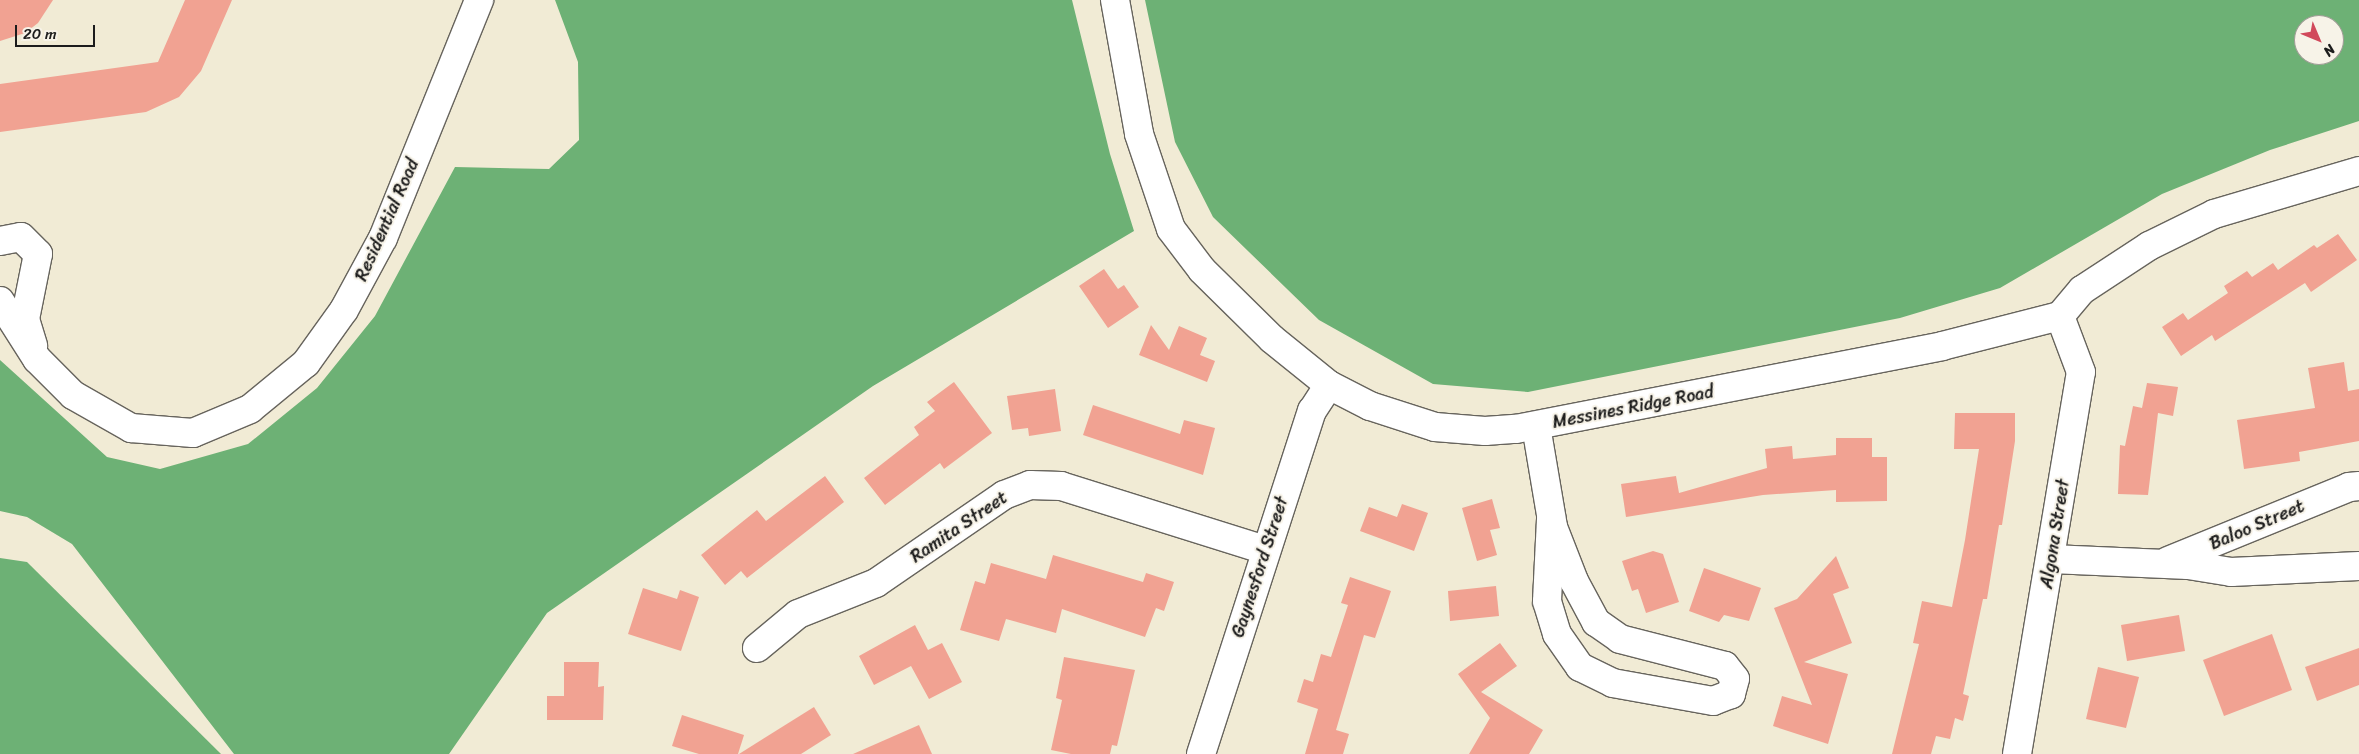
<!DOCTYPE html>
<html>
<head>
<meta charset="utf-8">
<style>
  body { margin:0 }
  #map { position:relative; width:2359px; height:754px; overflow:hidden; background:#f1ebd5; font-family:Sriracha,sans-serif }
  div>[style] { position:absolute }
  .forest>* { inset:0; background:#6db175 }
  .building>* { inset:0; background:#f1a292 }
  .roads { filter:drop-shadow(1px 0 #67645d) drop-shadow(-1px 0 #67645d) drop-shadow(0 1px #67645d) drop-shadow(0 -1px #67645d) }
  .street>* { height:28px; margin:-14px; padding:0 14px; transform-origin:14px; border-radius:14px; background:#fff }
  .secondary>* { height:28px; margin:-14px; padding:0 14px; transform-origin:14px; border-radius:14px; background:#fff }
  span { translate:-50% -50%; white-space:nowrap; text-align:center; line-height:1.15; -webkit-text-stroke:4px #f7f3e8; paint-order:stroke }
  .street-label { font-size:18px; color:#1c1c1c }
  .north { position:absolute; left:2294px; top:15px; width:50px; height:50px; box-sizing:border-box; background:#f7f3e8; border:1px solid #9f9d96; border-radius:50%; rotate:135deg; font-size:14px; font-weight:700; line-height:20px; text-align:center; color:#1c1c1c }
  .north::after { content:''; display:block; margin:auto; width:18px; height:22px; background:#d1495b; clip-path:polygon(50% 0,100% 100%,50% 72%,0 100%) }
  .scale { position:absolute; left:15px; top:25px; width:80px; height:22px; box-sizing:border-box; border:2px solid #1c1c1c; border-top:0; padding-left:6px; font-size:15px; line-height:18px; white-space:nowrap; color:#1c1c1c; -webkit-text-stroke:4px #f7f3e8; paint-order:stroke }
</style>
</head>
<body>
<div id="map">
  <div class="forest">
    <div style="clip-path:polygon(555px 0,1072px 0,1110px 154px,1134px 231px,873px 386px,547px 613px,449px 754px,234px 754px,72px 544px,27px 517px,0 511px,0 360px,107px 457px,160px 469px,248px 444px,317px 388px,375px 316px,455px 167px,549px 169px,579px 140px,578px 62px)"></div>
    <div style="clip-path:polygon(evenodd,1145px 0,2359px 0,2359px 121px,2270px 150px,2162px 194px,2000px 288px,1900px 318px,1528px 392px,1433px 384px,1319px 320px,1213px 217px,1175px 142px,1145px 0,2304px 25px,2334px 25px,2334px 55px,2304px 55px,2304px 25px)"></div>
    <div style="clip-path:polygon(0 558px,27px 562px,221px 754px,0 754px)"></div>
  </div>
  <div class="building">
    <div style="clip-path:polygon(0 0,53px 0,38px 23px,25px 33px,0 41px)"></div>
    <div style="clip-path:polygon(185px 0,232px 0,201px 71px,179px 97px,146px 112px,0 132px,0 84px,158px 62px)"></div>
    <div style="clip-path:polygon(2338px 234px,2357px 260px,2311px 292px,2305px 283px,2215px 341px,2212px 335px,2181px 356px,2162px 327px,2183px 313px,2188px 320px,2228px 293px,2224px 286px,2247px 271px,2252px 277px,2273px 263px,2278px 270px,2314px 245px,2317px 248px)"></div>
    <div style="clip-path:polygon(1104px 269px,1118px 289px,1124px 285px,1139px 307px,1108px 328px,1079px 286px)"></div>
    <div style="clip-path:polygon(1151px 325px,1169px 350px,1179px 326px,1207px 338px,1200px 355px,1215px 361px,1207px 382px,1139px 355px)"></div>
    <div style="clip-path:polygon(2344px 362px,2348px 391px,2359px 389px,2359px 441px,2299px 452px,2300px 461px,2244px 469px,2237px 420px,2315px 408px,2308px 368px)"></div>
    <div style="clip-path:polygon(954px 382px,992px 433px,944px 469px,940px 463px,885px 505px,864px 478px,919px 435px,914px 427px,935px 411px,927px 402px)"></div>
    <div style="clip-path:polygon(2147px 383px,2178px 387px,2173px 416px,2158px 413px,2148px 495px,2118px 494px,2120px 445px,2125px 446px,2133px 406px,2142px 408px)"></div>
    <div style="clip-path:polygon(1055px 389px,1061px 431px,1029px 436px,1028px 428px,1012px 430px,1007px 396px)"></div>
    <div style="clip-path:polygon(1093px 405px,1180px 434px,1184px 420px,1215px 428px,1203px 475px,1083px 435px)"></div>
    <div style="clip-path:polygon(1955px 413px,2015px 413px,2015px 441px,2002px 525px,1999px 525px,1987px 599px,1983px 599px,1963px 694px,1969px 696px,1963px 721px,1955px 718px,1950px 739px,1936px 736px,1931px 754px,1892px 754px,1919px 644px,1913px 643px,1922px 601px,1952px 607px,1965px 540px,1979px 449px,1954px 449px)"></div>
    <div style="clip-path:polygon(1836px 438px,1872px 438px,1872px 457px,1887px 457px,1887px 501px,1836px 502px,1836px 490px,1763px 495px,1626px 517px,1621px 484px,1676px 476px,1679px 493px,1767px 468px,1765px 449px,1792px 446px,1793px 459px,1836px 455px)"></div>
    <div style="clip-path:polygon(825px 476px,844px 502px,747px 578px,741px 571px,725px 585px,701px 555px,757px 510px,766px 521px)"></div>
    <div style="clip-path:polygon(1492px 499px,1500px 528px,1490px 530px,1497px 555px,1477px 561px,1462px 508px)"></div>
    <div style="clip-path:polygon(1402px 504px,1428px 513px,1414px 551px,1360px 531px,1369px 507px,1397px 517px)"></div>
    <div style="clip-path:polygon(1653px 551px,1663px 554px,1679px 602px,1646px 613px,1638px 589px,1632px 591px,1622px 561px)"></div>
    <div style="clip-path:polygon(1053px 555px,1143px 582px,1146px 573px,1174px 582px,1164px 611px,1156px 608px,1145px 637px,1062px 609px,1056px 633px,1006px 619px,999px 641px,960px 630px,975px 581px,985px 584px,991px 563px,1046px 579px)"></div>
    <div style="clip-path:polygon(1836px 556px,1849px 588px,1833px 594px,1852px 643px,1804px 662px,1848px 674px,1828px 744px,1773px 726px,1782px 696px,1812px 705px,1774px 608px,1797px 599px)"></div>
    <div style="clip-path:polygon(1704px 568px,1761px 588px,1749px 621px,1724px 615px,1719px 622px,1689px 611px)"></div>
    <div style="clip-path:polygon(1350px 577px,1391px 591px,1375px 638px,1364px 635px,1336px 730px,1349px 734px,1343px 754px,1305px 754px,1318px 709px,1297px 702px,1304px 679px,1313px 682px,1321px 654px,1331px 657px,1348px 605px,1341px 603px)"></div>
    <div style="clip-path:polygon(1496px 586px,1499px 616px,1450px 621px,1448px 591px)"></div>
    <div style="clip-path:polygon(643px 588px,677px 599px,680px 590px,699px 597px,681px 651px,628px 634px)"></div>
    <div style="clip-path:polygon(2179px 615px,2185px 651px,2127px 661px,2121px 625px)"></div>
    <div style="clip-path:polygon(915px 625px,928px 650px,942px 643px,962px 682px,929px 699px,911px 666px,874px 685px,859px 656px)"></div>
    <div style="clip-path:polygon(2272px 634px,2292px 690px,2224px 716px,2203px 660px)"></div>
    <div style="clip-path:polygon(1500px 643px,1517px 666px,1481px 692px,1543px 730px,1529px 754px,1469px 754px,1490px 718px,1458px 674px)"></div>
    <div style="clip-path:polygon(2359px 648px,2359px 685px,2317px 701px,2305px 667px)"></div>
    <div style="clip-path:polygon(1064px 657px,1135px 670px,1117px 746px,1112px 745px,1110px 754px,1071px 754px,1051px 750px,1062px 700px,1056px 698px)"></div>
    <div style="clip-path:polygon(564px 662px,599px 662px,598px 687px,604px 686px,603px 720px,547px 720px,547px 696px,564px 696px)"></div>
    <div style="clip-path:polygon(2098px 667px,2139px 677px,2126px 728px,2086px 719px)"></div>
    <div style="clip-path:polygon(814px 707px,831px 735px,801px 754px,739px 754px)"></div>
    <div style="clip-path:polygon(682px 715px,744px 735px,738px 754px,699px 754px,672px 746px)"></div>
    <div style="clip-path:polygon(919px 725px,932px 754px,853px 754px)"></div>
  </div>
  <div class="roads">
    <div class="street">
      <div style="left:1115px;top:0;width:136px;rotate:79.8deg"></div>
      <div style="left:0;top:241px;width:21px;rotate:-11deg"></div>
      <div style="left:21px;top:237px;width:24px;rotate:45deg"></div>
      <div style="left:38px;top:254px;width:66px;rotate:101.3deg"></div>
      <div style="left:25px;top:319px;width:28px;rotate:73deg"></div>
      <div style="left:0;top:301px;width:69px;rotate:57.5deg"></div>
      <div style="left:37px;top:359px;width:51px;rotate:45deg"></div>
      <div style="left:73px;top:395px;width:67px;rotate:29.6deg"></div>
      <div style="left:131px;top:428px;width:62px;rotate:4.6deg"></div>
      <div style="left:193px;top:433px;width:62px;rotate:-22.8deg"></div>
      <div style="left:250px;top:409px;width:72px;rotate:-39.4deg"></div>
      <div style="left:306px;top:363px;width:65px;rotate:-54.4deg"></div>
      <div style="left:344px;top:310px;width:82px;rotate:-61.6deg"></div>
      <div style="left:383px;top:238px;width:257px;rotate:-68deg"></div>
      <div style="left:1536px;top:426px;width:102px;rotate:80.4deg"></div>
      <div style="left:1553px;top:527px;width:58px;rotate:68.7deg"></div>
      <div style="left:1574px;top:581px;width:47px;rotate:61.8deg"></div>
      <div style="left:1596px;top:622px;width:29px;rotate:35deg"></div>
      <div style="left:1620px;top:639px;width:108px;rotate:14.4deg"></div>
      <div style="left:1725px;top:666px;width:16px;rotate:52deg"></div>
      <div style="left:1735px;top:679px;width:16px;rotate:105deg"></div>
      <div style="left:1731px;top:694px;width:19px;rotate:159deg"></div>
      <div style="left:1713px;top:701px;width:102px;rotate:-169.8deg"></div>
      <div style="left:1613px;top:683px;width:37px;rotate:-154deg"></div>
      <div style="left:1580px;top:667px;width:40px;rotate:-124.9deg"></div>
      <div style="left:1557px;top:634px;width:34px;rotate:-107deg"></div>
      <div style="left:1547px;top:601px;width:83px;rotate:-87.2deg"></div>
      <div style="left:2051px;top:559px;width:137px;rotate:2.5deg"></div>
      <div style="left:2188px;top:565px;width:44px;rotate:9.2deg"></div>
      <div style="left:2231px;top:572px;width:128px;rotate:-2.7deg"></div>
      <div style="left:2168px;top:561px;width:196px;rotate:-22.2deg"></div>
      <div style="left:2349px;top:487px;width:10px;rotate:-6deg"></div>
      <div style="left:757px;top:648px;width:53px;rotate:-39.7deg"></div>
      <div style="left:798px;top:614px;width:84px;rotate:-21.7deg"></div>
      <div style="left:876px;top:583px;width:155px;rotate:-34.5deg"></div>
      <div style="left:1004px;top:495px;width:28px;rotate:-21deg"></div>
      <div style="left:1030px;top:485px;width:31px;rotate:2deg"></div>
      <div style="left:1061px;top:486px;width:214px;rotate:17.4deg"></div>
      <div style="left:1201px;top:754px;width:361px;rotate:-72.1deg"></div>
      <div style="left:1312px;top:411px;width:31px;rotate:-57deg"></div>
      <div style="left:2017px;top:754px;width:387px;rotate:-80.5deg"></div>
      <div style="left:2081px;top:372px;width:60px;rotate:-110.6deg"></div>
    </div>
    <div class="secondary">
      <div style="left:1139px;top:134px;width:100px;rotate:71.4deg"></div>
      <div style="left:1171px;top:229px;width:51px;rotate:52.9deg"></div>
      <div style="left:1202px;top:270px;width:98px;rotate:44.6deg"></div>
      <div style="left:1272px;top:339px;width:73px;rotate:38.9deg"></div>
      <div style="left:1329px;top:385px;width:46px;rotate:27.1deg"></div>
      <div style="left:1370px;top:406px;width:68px;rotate:17.9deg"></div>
      <div style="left:1435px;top:427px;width:50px;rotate:4.6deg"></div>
      <div style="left:1485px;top:431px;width:31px;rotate:-4deg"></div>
      <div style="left:1516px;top:429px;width:434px;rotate:-11deg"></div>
      <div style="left:1942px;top:346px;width:122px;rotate:-14.3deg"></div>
      <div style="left:2060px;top:316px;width:34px;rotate:-50deg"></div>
      <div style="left:2082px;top:290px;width:80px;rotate:-33.3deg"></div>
      <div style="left:2149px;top:246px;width:72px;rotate:-26.2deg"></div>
      <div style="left:2214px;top:214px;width:151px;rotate:-16.5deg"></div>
    </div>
  </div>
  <div class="street-label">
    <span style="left:387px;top:220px;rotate:-66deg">Residential Road</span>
    <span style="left:1633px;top:407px;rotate:-11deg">Messines Ridge Road</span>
    <span style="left:2257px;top:525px;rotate:-23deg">Baloo Street</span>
    <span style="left:959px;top:527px;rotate:-34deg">Ramita Street</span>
    <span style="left:2055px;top:534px;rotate:-81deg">Algona Street</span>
    <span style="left:1260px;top:567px;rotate:-72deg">Gaynesford Street</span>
  </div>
  <div class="north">N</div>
  <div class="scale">20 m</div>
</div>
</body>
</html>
